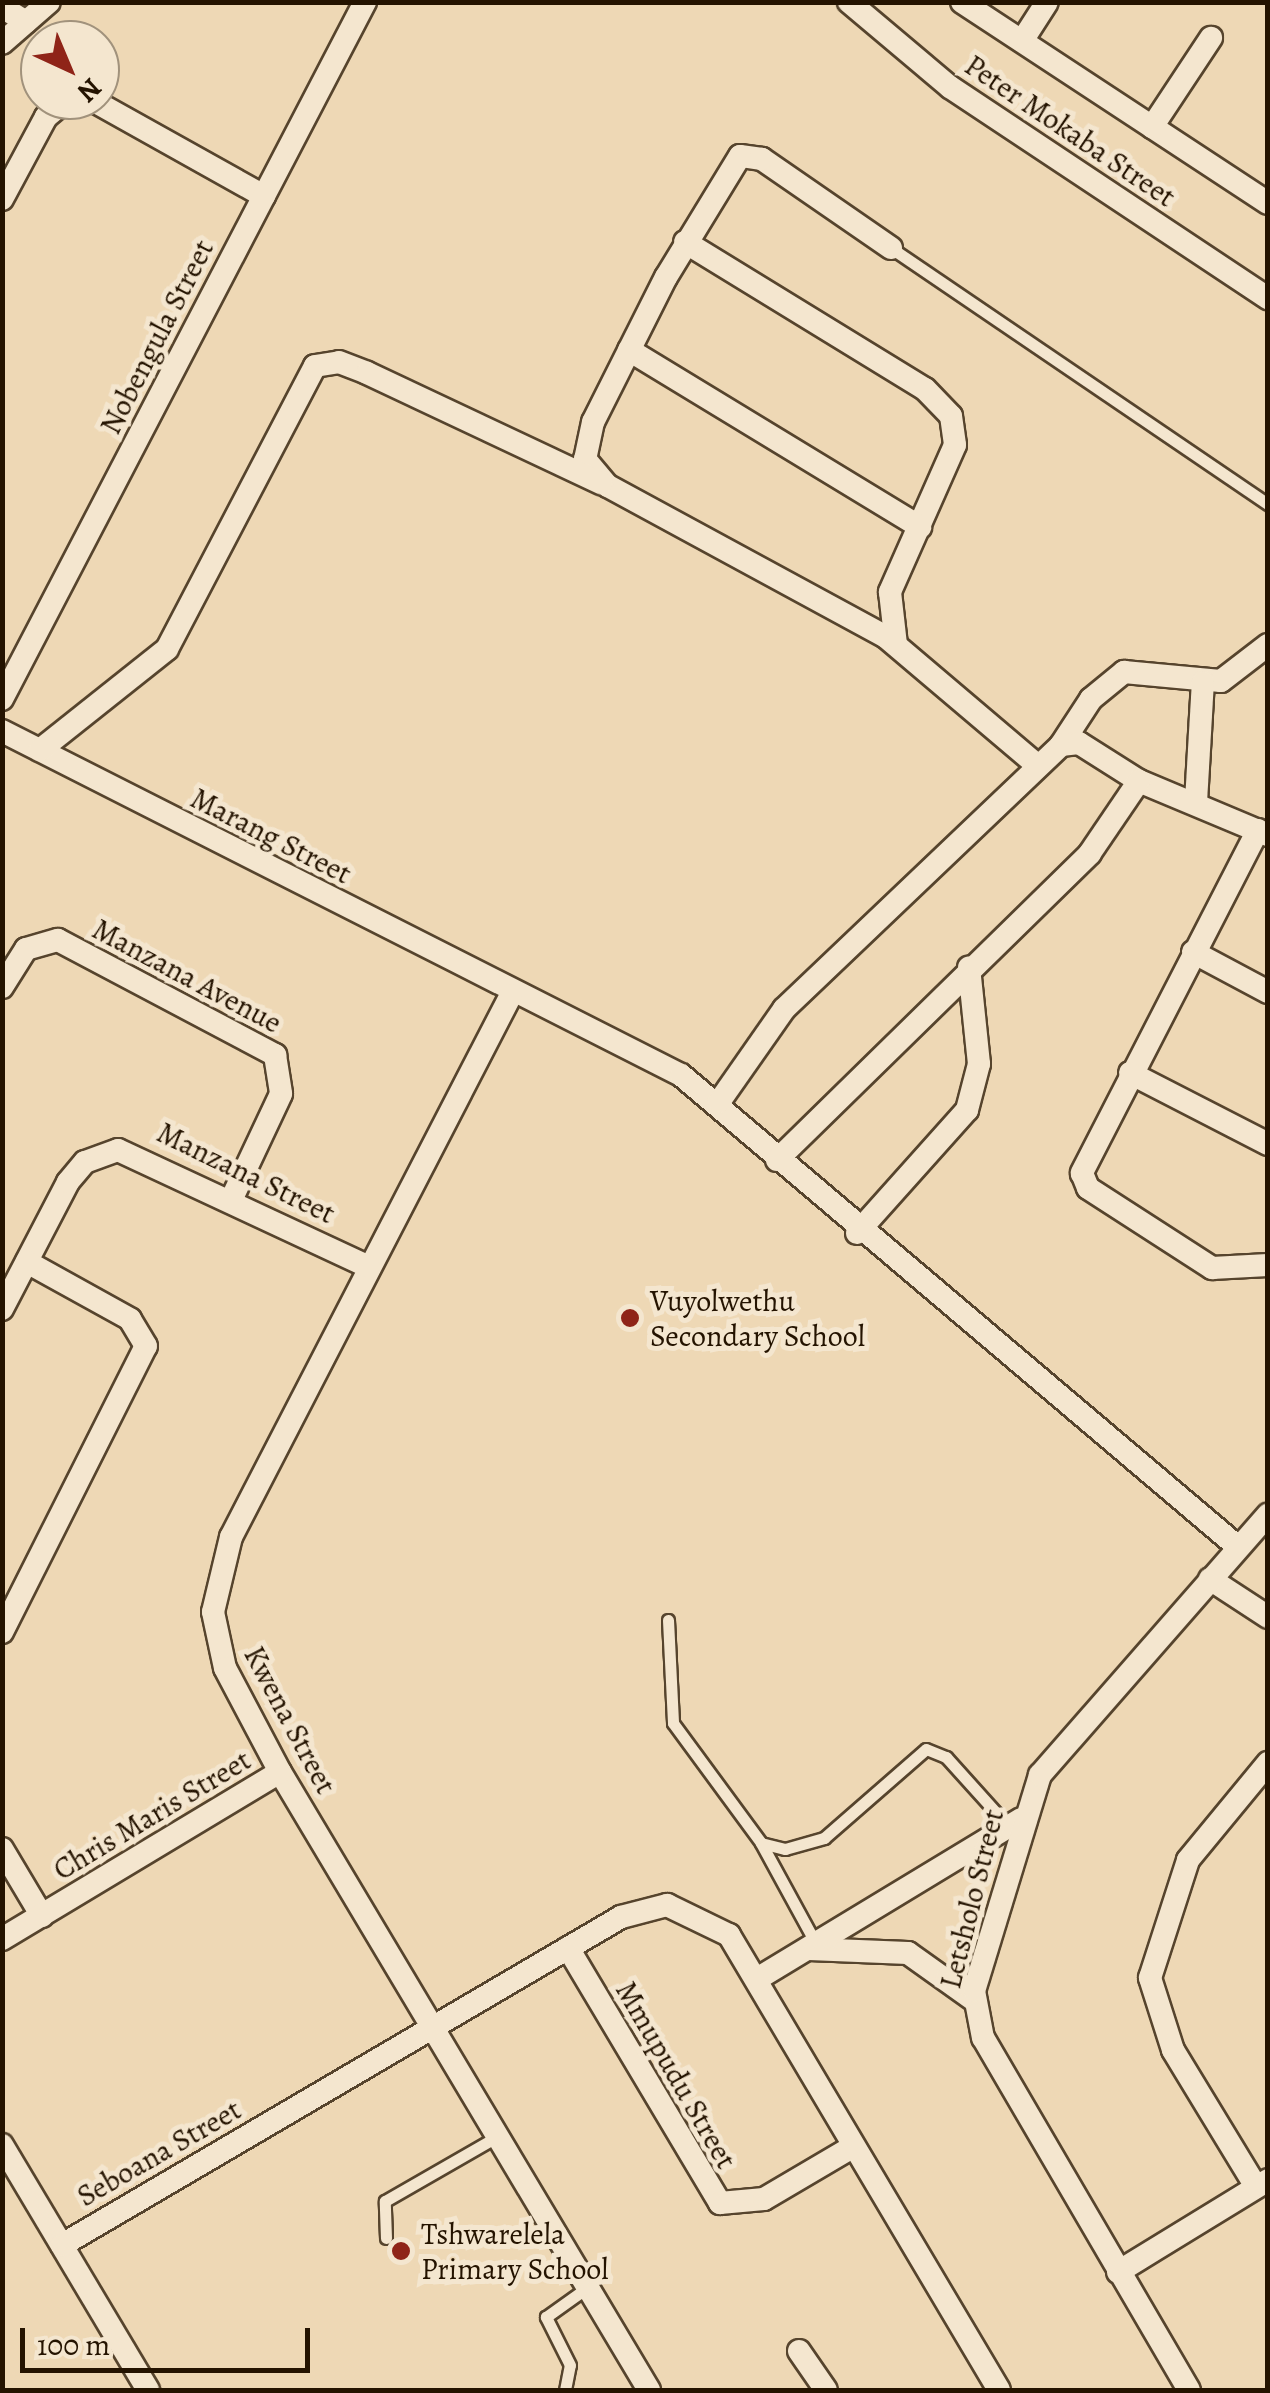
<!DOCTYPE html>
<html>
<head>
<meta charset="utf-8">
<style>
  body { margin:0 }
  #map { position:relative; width:1270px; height:2393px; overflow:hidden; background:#eed8b5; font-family:Alegreya,serif }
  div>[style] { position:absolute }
  .roads { filter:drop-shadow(2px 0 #56442d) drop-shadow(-2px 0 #56442d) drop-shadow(0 2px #56442d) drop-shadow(0 -2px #56442d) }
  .lane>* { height:11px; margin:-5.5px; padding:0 5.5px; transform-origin:5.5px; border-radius:5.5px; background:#f4e6cf }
  .street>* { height:22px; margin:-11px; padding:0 11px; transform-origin:11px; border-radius:11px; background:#f4e6cf }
  .dots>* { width:28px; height:28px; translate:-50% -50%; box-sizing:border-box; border:5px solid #f4e6cf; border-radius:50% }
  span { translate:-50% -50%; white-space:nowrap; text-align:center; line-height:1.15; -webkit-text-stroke:10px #f4e6cf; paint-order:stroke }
  .street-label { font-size:30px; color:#241300 }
  .poi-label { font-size:30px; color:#241300 }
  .left { translate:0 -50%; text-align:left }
  .frame { position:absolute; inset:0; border:5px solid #241300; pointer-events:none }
  .north { position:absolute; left:20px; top:20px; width:100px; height:100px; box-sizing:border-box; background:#f4e6cf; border:2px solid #a1927c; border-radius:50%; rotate:136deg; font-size:28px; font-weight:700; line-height:40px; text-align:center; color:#241300 }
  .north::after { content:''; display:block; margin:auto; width:35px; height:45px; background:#8f2418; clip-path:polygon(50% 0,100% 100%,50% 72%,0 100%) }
  .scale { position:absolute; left:20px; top:2328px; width:290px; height:45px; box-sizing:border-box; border:5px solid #241300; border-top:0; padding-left:12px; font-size:30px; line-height:35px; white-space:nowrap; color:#241300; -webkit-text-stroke:8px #f4e6cf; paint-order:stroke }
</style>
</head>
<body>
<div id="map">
  <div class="roads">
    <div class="lane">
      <div style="left:891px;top:248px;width:456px;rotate:34.2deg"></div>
      <div style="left:668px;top:1620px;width:103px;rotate:87.2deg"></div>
      <div style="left:673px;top:1723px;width:149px;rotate:53.7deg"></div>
      <div style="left:761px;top:1843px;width:25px;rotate:14deg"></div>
      <div style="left:785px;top:1849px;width:41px;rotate:-15.8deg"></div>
      <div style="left:824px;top:1838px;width:135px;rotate:-41.1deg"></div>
      <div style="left:926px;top:1749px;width:22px;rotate:22deg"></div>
      <div style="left:946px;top:1757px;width:94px;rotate:48deg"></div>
      <div style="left:761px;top:1843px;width:115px;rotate:61.4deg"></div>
      <div style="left:386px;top:2238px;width:37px;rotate:-92deg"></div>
      <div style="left:385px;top:2201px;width:130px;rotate:-29.9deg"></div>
      <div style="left:565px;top:2390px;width:25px;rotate:-79deg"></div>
      <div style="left:570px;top:2365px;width:54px;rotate:-116.6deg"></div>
      <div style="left:546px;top:2317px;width:52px;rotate:-35.5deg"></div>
    </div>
    <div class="street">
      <div style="left:849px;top:2px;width:132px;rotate:40.1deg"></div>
      <div style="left:950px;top:87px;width:382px;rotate:33.6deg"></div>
      <div style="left:962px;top:2px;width:366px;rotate:33.3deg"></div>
      <div style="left:2px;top:7px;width:28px;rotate:32deg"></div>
      <div style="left:1022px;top:41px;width:46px;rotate:-57.3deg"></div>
      <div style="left:2px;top:43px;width:62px;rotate:-41.1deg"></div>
      <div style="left:92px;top:100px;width:197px;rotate:29.2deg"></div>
      <div style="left:1152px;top:127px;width:107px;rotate:-56.5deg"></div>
      <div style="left:2px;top:199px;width:93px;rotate:-61.8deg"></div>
      <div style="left:46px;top:117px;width:26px;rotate:-40deg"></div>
      <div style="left:685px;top:242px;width:281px;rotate:31.5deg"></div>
      <div style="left:925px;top:389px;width:37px;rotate:46deg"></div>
      <div style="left:951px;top:416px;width:29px;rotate:82deg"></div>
      <div style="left:955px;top:445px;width:161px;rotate:113.9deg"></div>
      <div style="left:890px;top:592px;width:53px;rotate:83.5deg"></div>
      <div style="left:891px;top:248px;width:157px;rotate:-145.4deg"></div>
      <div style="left:762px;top:159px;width:22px;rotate:-172deg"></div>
      <div style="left:740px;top:156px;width:142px;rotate:121.4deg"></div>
      <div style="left:666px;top:277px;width:162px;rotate:116.7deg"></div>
      <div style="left:593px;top:422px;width:38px;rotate:102deg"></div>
      <div style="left:585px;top:459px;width:35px;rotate:50deg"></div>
      <div style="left:608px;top:486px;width:316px;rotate:28.5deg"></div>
      <div style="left:886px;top:637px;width:197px;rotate:40.3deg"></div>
      <div style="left:629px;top:350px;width:341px;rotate:31.3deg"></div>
      <div style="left:2px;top:699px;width:786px;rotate:-62.49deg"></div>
      <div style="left:2px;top:731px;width:761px;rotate:26.87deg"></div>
      <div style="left:681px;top:1075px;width:730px;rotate:40.28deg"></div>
      <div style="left:1061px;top:745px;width:55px;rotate:-56.9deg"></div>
      <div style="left:1091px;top:699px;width:43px;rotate:-39.3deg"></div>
      <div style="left:1124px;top:672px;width:97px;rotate:5.3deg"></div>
      <div style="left:1221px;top:681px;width:59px;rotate:-37.5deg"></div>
      <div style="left:40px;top:750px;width:162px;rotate:-38.5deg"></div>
      <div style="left:167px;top:649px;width:319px;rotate:-62.4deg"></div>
      <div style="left:315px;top:366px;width:24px;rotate:-9deg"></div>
      <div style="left:339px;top:362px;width:30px;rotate:21deg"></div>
      <div style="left:367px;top:373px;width:259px;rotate:25.2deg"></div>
      <div style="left:1196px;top:802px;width:120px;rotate:-86.7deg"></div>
      <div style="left:1258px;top:830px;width:386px;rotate:117.2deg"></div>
      <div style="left:1082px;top:1173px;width:16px;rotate:68deg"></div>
      <div style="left:1088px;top:1188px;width:148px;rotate:32.8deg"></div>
      <div style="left:1212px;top:1268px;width:56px;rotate:-3.1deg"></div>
      <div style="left:1193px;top:952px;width:85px;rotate:28.1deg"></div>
      <div style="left:2px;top:987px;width:45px;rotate:-57.7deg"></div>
      <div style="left:26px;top:949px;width:33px;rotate:-16deg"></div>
      <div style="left:58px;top:940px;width:246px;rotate:27.9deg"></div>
      <div style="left:275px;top:1055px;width:39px;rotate:81deg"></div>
      <div style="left:281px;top:1094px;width:115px;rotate:115.2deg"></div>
      <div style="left:511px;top:995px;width:610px;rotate:117.32deg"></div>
      <div style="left:231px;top:1537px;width:77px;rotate:103.5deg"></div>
      <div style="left:213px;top:1612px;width:57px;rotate:77.9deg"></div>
      <div style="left:225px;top:1668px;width:118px;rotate:62.1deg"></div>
      <div style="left:280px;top:1772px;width:720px;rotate:59.16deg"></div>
      <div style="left:1130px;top:1073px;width:155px;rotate:27.2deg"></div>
      <div style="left:719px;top:1102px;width:113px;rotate:-55deg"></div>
      <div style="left:784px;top:1009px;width:383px;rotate:-43.6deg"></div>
      <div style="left:1061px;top:745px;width:18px;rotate:-6deg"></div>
      <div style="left:1079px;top:743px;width:71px;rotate:32.3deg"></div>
      <div style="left:1139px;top:781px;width:140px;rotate:22.7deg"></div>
      <div style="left:777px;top:1160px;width:438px;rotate:-44.4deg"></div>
      <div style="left:1090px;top:853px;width:87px;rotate:-55.8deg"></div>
      <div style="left:857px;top:1233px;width:165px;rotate:-48.2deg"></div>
      <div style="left:967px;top:1110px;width:48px;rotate:-75.4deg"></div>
      <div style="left:979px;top:1064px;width:97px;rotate:-95.9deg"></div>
      <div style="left:2px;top:1309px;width:143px;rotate:-62.5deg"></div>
      <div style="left:68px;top:1182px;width:26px;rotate:-50deg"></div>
      <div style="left:85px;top:1162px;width:35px;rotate:-20deg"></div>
      <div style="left:118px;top:1150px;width:277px;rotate:25deg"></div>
      <div style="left:1210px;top:1579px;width:69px;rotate:33.2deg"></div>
      <div style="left:2px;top:1632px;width:320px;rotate:-63.3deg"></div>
      <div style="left:146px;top:1346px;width:31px;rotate:-121deg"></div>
      <div style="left:130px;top:1319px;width:118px;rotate:-151deg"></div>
      <div style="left:2px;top:1849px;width:78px;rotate:59.2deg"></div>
      <div style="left:2px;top:1939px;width:324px;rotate:-31deg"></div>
      <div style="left:568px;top:1948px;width:297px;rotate:59.2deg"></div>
      <div style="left:720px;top:2203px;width:44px;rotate:-5.2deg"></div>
      <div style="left:764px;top:2199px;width:104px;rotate:-30.5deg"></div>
      <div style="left:809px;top:1949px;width:99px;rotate:2.3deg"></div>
      <div style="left:908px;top:1953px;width:81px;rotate:35.5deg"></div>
      <div style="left:757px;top:1979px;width:309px;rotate:-31.2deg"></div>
      <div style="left:2px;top:2145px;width:285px;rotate:59.2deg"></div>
      <div style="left:1255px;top:2185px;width:158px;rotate:-121.3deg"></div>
      <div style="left:1173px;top:2050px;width:76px;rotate:-107.7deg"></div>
      <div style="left:1150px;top:1978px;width:124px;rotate:-72.1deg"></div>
      <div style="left:1188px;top:1860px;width:126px;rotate:-50.5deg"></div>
      <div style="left:62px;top:2245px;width:648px;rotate:-30.4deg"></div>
      <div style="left:621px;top:1917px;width:48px;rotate:-14.6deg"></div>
      <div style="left:667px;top:1905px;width:69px;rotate:25.8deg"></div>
      <div style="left:729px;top:1935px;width:529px;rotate:59.31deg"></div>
      <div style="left:1118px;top:2272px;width:176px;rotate:-31.5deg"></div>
      <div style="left:799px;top:2351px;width:47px;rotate:55.3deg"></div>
      <div style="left:1189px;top:2390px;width:408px;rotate:-120.3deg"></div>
      <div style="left:983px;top:2038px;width:48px;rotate:-100.8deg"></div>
      <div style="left:974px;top:1991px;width:226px;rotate:-73deg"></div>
      <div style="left:1040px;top:1775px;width:346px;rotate:-48.8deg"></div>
    </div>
  </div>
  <div class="dots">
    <div style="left:630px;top:1318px;background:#8f2418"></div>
    <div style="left:401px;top:2251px;background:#8f2418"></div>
  </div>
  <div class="street-label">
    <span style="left:1070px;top:131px;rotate:34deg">Peter Mokaba Street</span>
    <span style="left:157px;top:337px;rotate:-63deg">Nobengula Street</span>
    <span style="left:271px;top:836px;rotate:27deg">Marang Street</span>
    <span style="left:187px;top:976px;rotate:28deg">Manzana Avenue</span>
    <span style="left:246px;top:1173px;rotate:26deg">Manzana Street</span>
    <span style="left:290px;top:1720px;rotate:62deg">Kwena Street</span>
    <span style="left:152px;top:1815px;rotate:-31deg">Chris Maris Street</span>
    <span style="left:972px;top:1899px;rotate:-76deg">Letsholo Street</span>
    <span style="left:676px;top:2075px;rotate:60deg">Mmupudu Street</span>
    <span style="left:159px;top:2153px;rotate:-30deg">Seboana Street</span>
  </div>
  <div class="poi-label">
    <span class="left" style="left:650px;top:1318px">Vuyolwethu<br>Secondary School</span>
    <span class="left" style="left:421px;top:2251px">Tshwarelela<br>Primary School</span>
  </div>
  <div class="frame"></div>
  <div class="north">N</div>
  <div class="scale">100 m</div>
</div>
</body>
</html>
